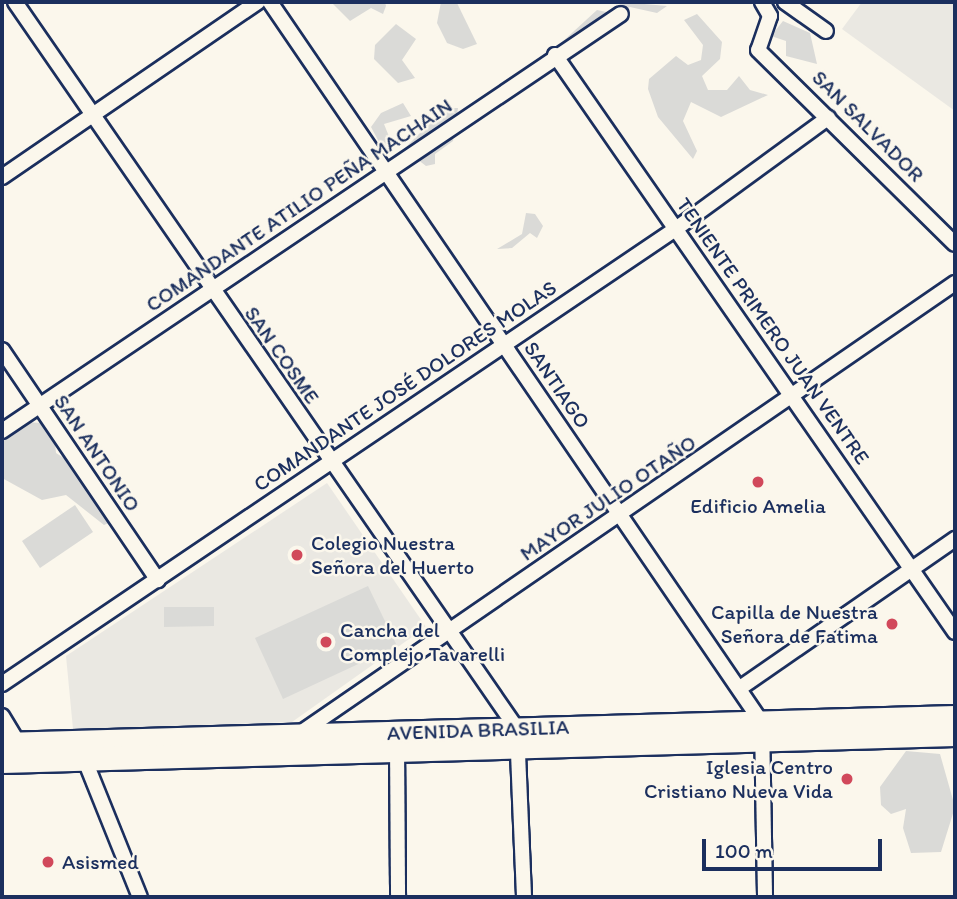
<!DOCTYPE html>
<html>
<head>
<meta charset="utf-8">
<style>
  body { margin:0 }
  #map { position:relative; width:957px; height:899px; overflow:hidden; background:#fbf7ec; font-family:Itim,sans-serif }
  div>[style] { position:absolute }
  .built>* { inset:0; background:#eae8e2 }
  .green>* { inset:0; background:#dadad7 }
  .roads { filter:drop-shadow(2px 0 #1b2f5e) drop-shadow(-2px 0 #1b2f5e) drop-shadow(0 2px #1b2f5e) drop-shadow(0 -2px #1b2f5e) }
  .street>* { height:14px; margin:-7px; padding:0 7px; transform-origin:7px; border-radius:7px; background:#fbf7ec }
  .primary>* { height:23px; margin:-11.5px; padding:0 11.5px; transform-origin:11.5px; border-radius:11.5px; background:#fbf7ec }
  .dots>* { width:19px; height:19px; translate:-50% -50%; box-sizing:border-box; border:4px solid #fbf7ec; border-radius:50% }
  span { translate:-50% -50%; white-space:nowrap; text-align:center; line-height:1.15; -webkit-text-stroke:5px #fbf7ec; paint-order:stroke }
  .street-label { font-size:21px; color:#1b2f5e }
  .poi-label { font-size:21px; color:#1b2f5e }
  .left { translate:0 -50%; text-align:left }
  .right { translate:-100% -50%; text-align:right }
  .frame { position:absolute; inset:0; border:4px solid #1b2f5e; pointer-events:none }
  .scale { position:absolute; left:702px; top:839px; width:180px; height:32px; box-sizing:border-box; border:4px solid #1b2f5e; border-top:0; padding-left:9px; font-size:21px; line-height:24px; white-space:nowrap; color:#1b2f5e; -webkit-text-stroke:5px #fbf7ec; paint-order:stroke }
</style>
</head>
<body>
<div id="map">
  <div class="built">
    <div style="clip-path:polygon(862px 2px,955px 2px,955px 111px,842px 29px)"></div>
    <div style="clip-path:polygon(327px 483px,426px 627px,292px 722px,73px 729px,66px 656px)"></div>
  </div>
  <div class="green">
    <div style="clip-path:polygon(331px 2px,385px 2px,386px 6px,383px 14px,371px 8px,350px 21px)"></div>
    <div style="clip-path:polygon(441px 2px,457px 3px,477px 44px,463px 49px,447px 43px,437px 23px)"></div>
    <div style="clip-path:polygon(622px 2px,667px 6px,657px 13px,630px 7px,564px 46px,561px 43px,597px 10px,611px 13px)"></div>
    <div style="clip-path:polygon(697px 14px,722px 42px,720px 59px,702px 76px,708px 90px,727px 90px,739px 76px,750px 90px,768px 95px,721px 117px,691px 102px,683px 121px,697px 151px,693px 159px,658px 117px,648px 89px,649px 79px,676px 56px,688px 65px,701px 60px,703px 45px,684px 20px)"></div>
    <div style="clip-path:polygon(783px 21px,810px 33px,817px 64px,786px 56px,786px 41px,771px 36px)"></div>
    <div style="clip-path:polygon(396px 24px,416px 39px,402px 60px,415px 78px,398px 83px,374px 59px,375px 45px)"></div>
    <div style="clip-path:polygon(403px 103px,411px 116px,384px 124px,394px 149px,386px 155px,371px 127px,381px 113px)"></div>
    <div style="clip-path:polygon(445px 108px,458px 108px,453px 141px,435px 154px,435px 164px,426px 166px,404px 149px)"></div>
    <div style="clip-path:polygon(526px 213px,535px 214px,543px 226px,537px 238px,530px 233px,512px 248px,497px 249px,522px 234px)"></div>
    <div style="clip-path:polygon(21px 422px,44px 423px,54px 433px,56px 453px,75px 465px,83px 484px,102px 488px,118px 519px,104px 525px,66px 495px,42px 500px,2px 478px,2px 441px)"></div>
    <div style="clip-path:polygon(75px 505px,93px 532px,40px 568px,22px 541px)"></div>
    <div style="clip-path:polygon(368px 586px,397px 646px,283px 699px,255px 638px)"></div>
    <div style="clip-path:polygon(164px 607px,214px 607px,214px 626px,164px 627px)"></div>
    <div style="clip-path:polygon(906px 751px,940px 754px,955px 807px,941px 852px,911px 853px,903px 828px,906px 809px,891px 814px,881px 805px,880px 787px)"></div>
  </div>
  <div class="roads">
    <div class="street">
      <div style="left:15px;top:2px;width:883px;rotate:55.37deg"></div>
      <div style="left:517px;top:729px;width:168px;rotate:87.6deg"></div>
      <div style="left:270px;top:2px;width:873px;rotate:55.69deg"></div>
      <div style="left:762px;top:723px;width:174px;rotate:89deg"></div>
      <div style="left:762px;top:2px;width:16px;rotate:60deg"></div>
      <div style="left:770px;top:16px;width:36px;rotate:109deg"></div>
      <div style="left:758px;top:50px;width:276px;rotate:44.6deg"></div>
      <div style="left:785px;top:2px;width:50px;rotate:35.3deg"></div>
      <div style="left:555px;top:55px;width:702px;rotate:55.27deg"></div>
      <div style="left:2px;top:177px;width:310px;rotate:-34.4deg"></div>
      <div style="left:2px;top:350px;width:278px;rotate:55.9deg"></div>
      <div style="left:2px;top:431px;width:746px;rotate:-33.97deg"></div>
      <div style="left:2px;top:684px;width:815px;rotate:-34.04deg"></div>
      <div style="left:677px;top:228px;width:187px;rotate:-36.1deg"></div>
      <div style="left:740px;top:688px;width:262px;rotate:-34.7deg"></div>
      <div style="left:2px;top:716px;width:37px;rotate:59deg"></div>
      <div style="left:299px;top:734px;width:796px;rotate:-34.51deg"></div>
      <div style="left:397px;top:745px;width:152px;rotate:89.6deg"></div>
      <div style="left:82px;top:753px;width:155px;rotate:68.1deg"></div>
    </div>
    <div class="primary">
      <div style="left:2px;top:744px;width:953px;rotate:-1.62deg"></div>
      <div style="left:2px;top:761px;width:953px;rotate:-1.62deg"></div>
    </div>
  </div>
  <div class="dots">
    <div style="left:758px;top:482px;background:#d1495b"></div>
    <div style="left:297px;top:555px;background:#d1495b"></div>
    <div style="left:892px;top:624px;background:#d1495b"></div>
    <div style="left:326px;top:642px;background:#d1495b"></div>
    <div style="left:847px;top:779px;background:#d1495b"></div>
    <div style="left:48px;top:862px;background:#d1495b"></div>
  </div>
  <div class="street-label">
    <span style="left:868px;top:126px;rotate:45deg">SAN SALVADOR</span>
    <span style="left:299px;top:205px;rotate:-34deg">COMANDANTE ATILIO PEÑA MACHAIN</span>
    <span style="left:773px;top:331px;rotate:55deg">TENIENTE PRIMERO JUAN VENTRE</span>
    <span style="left:282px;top:355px;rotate:55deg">SAN COSME</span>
    <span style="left:557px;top:385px;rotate:56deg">SANTIAGO</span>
    <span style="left:405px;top:386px;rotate:-34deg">COMANDANTE JOSÉ DOLORES MOLAS</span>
    <span style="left:97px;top:453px;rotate:56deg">SAN ANTONIO</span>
    <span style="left:608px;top:498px;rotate:-34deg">MAYOR JULIO OTAÑO</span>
    <span style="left:478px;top:730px;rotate:-2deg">AVENIDA BRASILIA</span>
  </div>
  <div class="poi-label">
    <span style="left:758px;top:506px">Edificio Amelia</span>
    <span class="left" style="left:311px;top:555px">Colegio Nuestra<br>Señora del Huerto</span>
    <span class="right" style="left:878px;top:624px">Capilla de Nuestra<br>Señora de Fatima</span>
    <span class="left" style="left:340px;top:642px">Cancha del<br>Complejo Tavarelli</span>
    <span class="right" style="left:833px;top:779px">Iglesia Centro<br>Cristiano Nueva Vida</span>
    <span class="left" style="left:62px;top:862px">Asismed</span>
  </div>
  <div class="frame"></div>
  <div class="scale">100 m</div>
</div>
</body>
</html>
